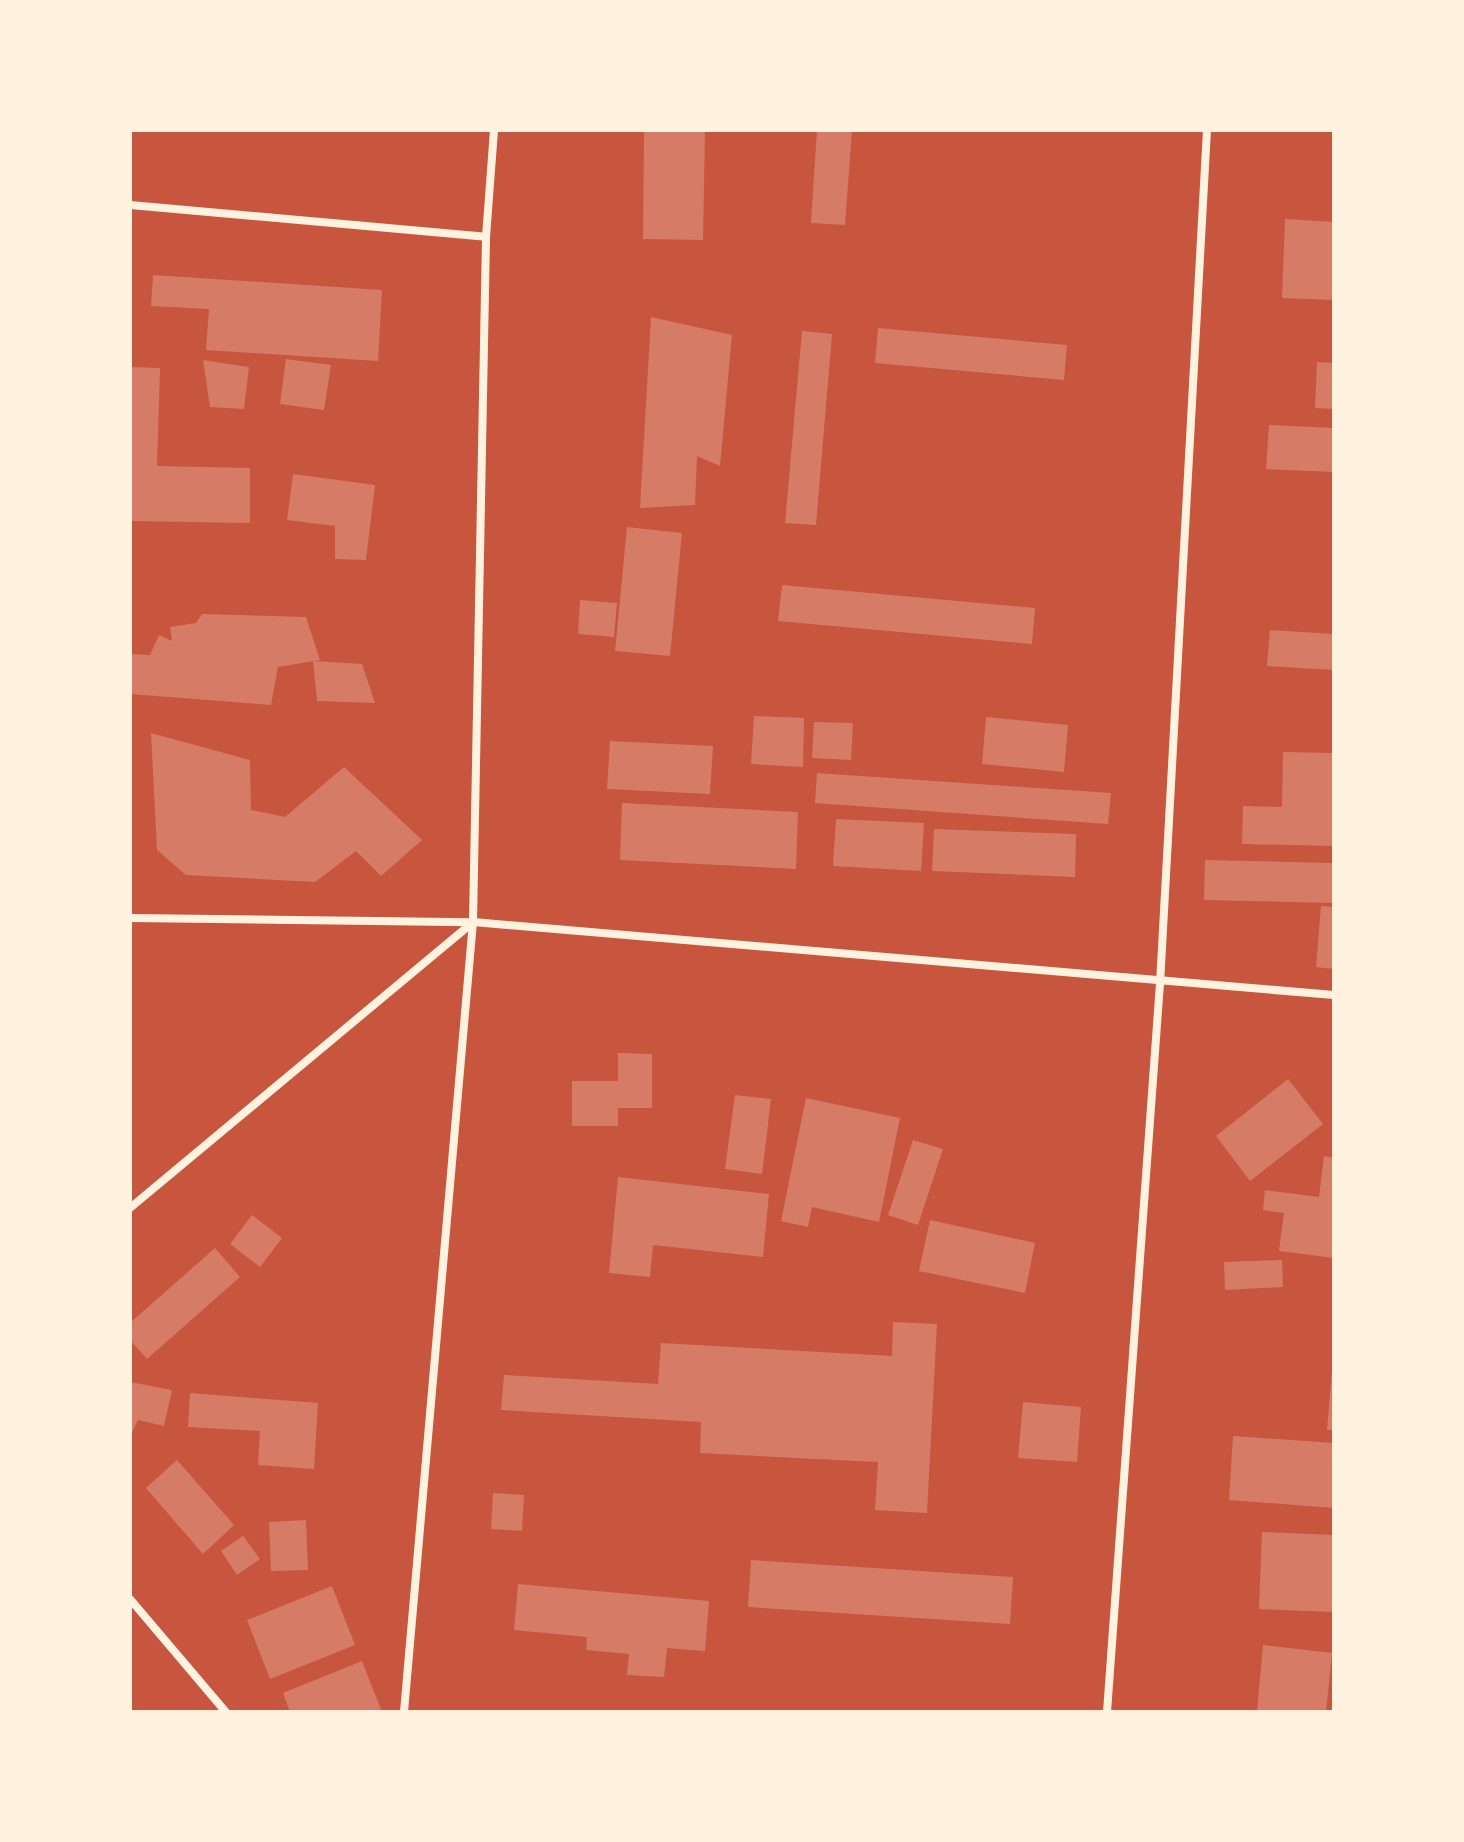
<!DOCTYPE html>
<html>
<head>
<meta charset="utf-8">
<style>
  body { margin:0 }
  #map { position:relative; width:1464px; height:1842px; overflow:hidden; background:#c8553d; font-family:"Alegreya Sans",sans-serif }
  div>[style] { position:absolute }
  .building>* { inset:0; background:#d67c66 }
  .minor>* { height:8px; margin:-4px; padding:0 4px; transform-origin:4px; border-radius:4px; background:#fff3e0 }
  span { translate:-50% -50%; white-space:nowrap; text-align:center; line-height:1.15; -webkit-text-stroke:7px #fff3e0; paint-order:stroke }
  .frame { position:absolute; inset:0; border:132px solid #fff3e0; pointer-events:none }
</style>
</head>
<body>
<div id="map">
  <div class="building">
    <div style="clip-path:polygon(644px 130px,705px 130px,703px 240px,643px 239px)"></div>
    <div style="clip-path:polygon(817px 130px,852px 130px,845px 225px,811px 223px)"></div>
    <div style="clip-path:polygon(1285px 219px,1334px 222px,1334px 300px,1282px 298px)"></div>
    <div style="clip-path:polygon(153px 275px,382px 290px,378px 361px,206px 350px,209px 309px,151px 306px)"></div>
    <div style="clip-path:polygon(651px 317px,732px 335px,720px 466px,697px 456px,695px 505px,640px 508px)"></div>
    <div style="clip-path:polygon(878px 328px,1067px 345px,1064px 380px,875px 363px)"></div>
    <div style="clip-path:polygon(802px 331px,832px 334px,816px 525px,785px 523px)"></div>
    <div style="clip-path:polygon(286px 359px,331px 365px,324px 410px,280px 404px)"></div>
    <div style="clip-path:polygon(203px 360px,249px 367px,244px 409px,210px 407px)"></div>
    <div style="clip-path:polygon(1317px 362px,1334px 363px,1334px 409px,1315px 408px)"></div>
    <div style="clip-path:polygon(130px 367px,160px 368px,157px 466px,250px 468px,250px 523px,130px 521px)"></div>
    <div style="clip-path:polygon(1269px 425px,1334px 428px,1334px 472px,1266px 469px)"></div>
    <div style="clip-path:polygon(293px 474px,375px 485px,366px 560px,335px 559px,335px 526px,287px 520px)"></div>
    <div style="clip-path:polygon(627px 527px,682px 533px,670px 656px,615px 651px)"></div>
    <div style="clip-path:polygon(782px 585px,1035px 608px,1032px 644px,778px 621px)"></div>
    <div style="clip-path:polygon(580px 600px,617px 603px,614px 637px,578px 634px)"></div>
    <div style="clip-path:polygon(202px 614px,306px 617px,320px 660px,278px 667px,271px 705px,130px 694px,130px 654px,150px 655px,159px 635px,172px 641px,170px 627px,196px 623px)"></div>
    <div style="clip-path:polygon(1270px 630px,1334px 634px,1334px 670px,1267px 666px)"></div>
    <div style="clip-path:polygon(313px 661px,362px 664px,375px 703px,317px 701px)"></div>
    <div style="clip-path:polygon(754px 716px,804px 718px,803px 767px,751px 764px)"></div>
    <div style="clip-path:polygon(986px 717px,1068px 725px,1064px 772px,982px 764px)"></div>
    <div style="clip-path:polygon(814px 722px,853px 723px,851px 760px,812px 758px)"></div>
    <div style="clip-path:polygon(151px 733px,250px 760px,251px 810px,285px 817px,344px 767px,422px 840px,381px 876px,356px 851px,315px 882px,186px 875px,157px 850px)"></div>
    <div style="clip-path:polygon(610px 741px,713px 746px,710px 794px,607px 789px)"></div>
    <div style="clip-path:polygon(1283px 752px,1334px 753px,1334px 846px,1242px 844px,1243px 806px,1282px 807px)"></div>
    <div style="clip-path:polygon(817px 773px,1111px 793px,1108px 824px,815px 803px)"></div>
    <div style="clip-path:polygon(622px 803px,798px 812px,796px 869px,620px 860px)"></div>
    <div style="clip-path:polygon(836px 819px,924px 823px,921px 871px,833px 866px)"></div>
    <div style="clip-path:polygon(934px 829px,1076px 834px,1075px 877px,932px 871px)"></div>
    <div style="clip-path:polygon(1205px 860px,1334px 863px,1334px 903px,1204px 900px)"></div>
    <div style="clip-path:polygon(1321px 906px,1334px 907px,1334px 969px,1316px 967px)"></div>
    <div style="clip-path:polygon(618px 1053px,652px 1054px,652px 1108px,618px 1108px,618px 1126px,572px 1126px,572px 1081px,618px 1081px)"></div>
    <div style="clip-path:polygon(1288px 1079px,1323px 1124px,1250px 1181px,1216px 1136px)"></div>
    <div style="clip-path:polygon(735px 1095px,771px 1099px,762px 1174px,725px 1169px)"></div>
    <div style="clip-path:polygon(806px 1098px,900px 1118px,879px 1222px,812px 1207px,808px 1227px,781px 1221px)"></div>
    <div style="clip-path:polygon(913px 1140px,943px 1149px,918px 1225px,888px 1215px)"></div>
    <div style="clip-path:polygon(1324px 1156px,1334px 1158px,1334px 1258px,1279px 1251px,1284px 1213px,1263px 1210px,1265px 1190px,1319px 1197px)"></div>
    <div style="clip-path:polygon(618px 1177px,769px 1194px,763px 1257px,653px 1245px,650px 1277px,609px 1273px)"></div>
    <div style="clip-path:polygon(252px 1215px,282px 1238px,260px 1267px,230px 1244px)"></div>
    <div style="clip-path:polygon(930px 1220px,1035px 1243px,1025px 1293px,919px 1271px)"></div>
    <div style="clip-path:polygon(215px 1248px,240px 1277px,147px 1359px,130px 1340px,130px 1323px)"></div>
    <div style="clip-path:polygon(1282px 1260px,1283px 1287px,1225px 1290px,1224px 1262px)"></div>
    <div style="clip-path:polygon(893px 1322px,937px 1324px,927px 1513px,875px 1510px,878px 1462px,700px 1453px,701px 1422px,501px 1410px,504px 1375px,658px 1384px,661px 1343px,892px 1356px)"></div>
    <div style="clip-path:polygon(1332px 1370px,1334px 1370px,1334px 1430px,1327px 1430px)"></div>
    <div style="clip-path:polygon(130px 1382px,172px 1390px,164px 1426px,138px 1420px,130px 1437px)"></div>
    <div style="clip-path:polygon(190px 1393px,318px 1403px,314px 1469px,258px 1465px,260px 1431px,188px 1427px)"></div>
    <div style="clip-path:polygon(1023px 1402px,1081px 1407px,1077px 1462px,1018px 1458px)"></div>
    <div style="clip-path:polygon(1233px 1436px,1334px 1443px,1334px 1508px,1229px 1500px)"></div>
    <div style="clip-path:polygon(177px 1460px,234px 1525px,203px 1554px,146px 1488px)"></div>
    <div style="clip-path:polygon(493px 1493px,524px 1495px,522px 1531px,491px 1529px)"></div>
    <div style="clip-path:polygon(306px 1520px,308px 1570px,271px 1571px,269px 1522px)"></div>
    <div style="clip-path:polygon(1262px 1532px,1334px 1535px,1333px 1612px,1259px 1609px)"></div>
    <div style="clip-path:polygon(243px 1536px,260px 1559px,237px 1575px,221px 1551px)"></div>
    <div style="clip-path:polygon(751px 1560px,1013px 1577px,1010px 1624px,748px 1607px)"></div>
    <div style="clip-path:polygon(518px 1584px,709px 1601px,705px 1651px,667px 1648px,664px 1677px,627px 1675px,629px 1654px,586px 1650px,587px 1637px,514px 1630px)"></div>
    <div style="clip-path:polygon(332px 1586px,355px 1645px,270px 1679px,247px 1620px)"></div>
    <div style="clip-path:polygon(1263px 1645px,1332px 1653px,1326px 1712px,1257px 1712px)"></div>
    <div style="clip-path:polygon(362px 1661px,382px 1712px,290px 1712px,283px 1693px)"></div>
  </div>
  <div class="minor">
    <div style="left:130px;top:205px;width:357px;rotate:5.1deg"></div>
    <div style="left:130px;top:918px;width:343px;rotate:0.7deg"></div>
    <div style="left:473px;top:922px;width:864px;rotate:4.85deg"></div>
    <div style="left:130px;top:1208px;width:447px;rotate:-39.8deg"></div>
    <div style="left:130px;top:1599px;width:148px;rotate:49.7deg"></div>
    <div style="left:404px;top:1712px;width:793px;rotate:-85.01deg"></div>
    <div style="left:473px;top:922px;width:685px;rotate:-88.91deg"></div>
    <div style="left:486px;top:237px;width:107px;rotate:-85.7deg"></div>
    <div style="left:1107px;top:1712px;width:730px;rotate:-85.84deg"></div>
    <div style="left:1160px;top:984px;width:855px;rotate:-86.85deg"></div>
  </div>
  <div class="frame"></div>
</div>
</body>
</html>
